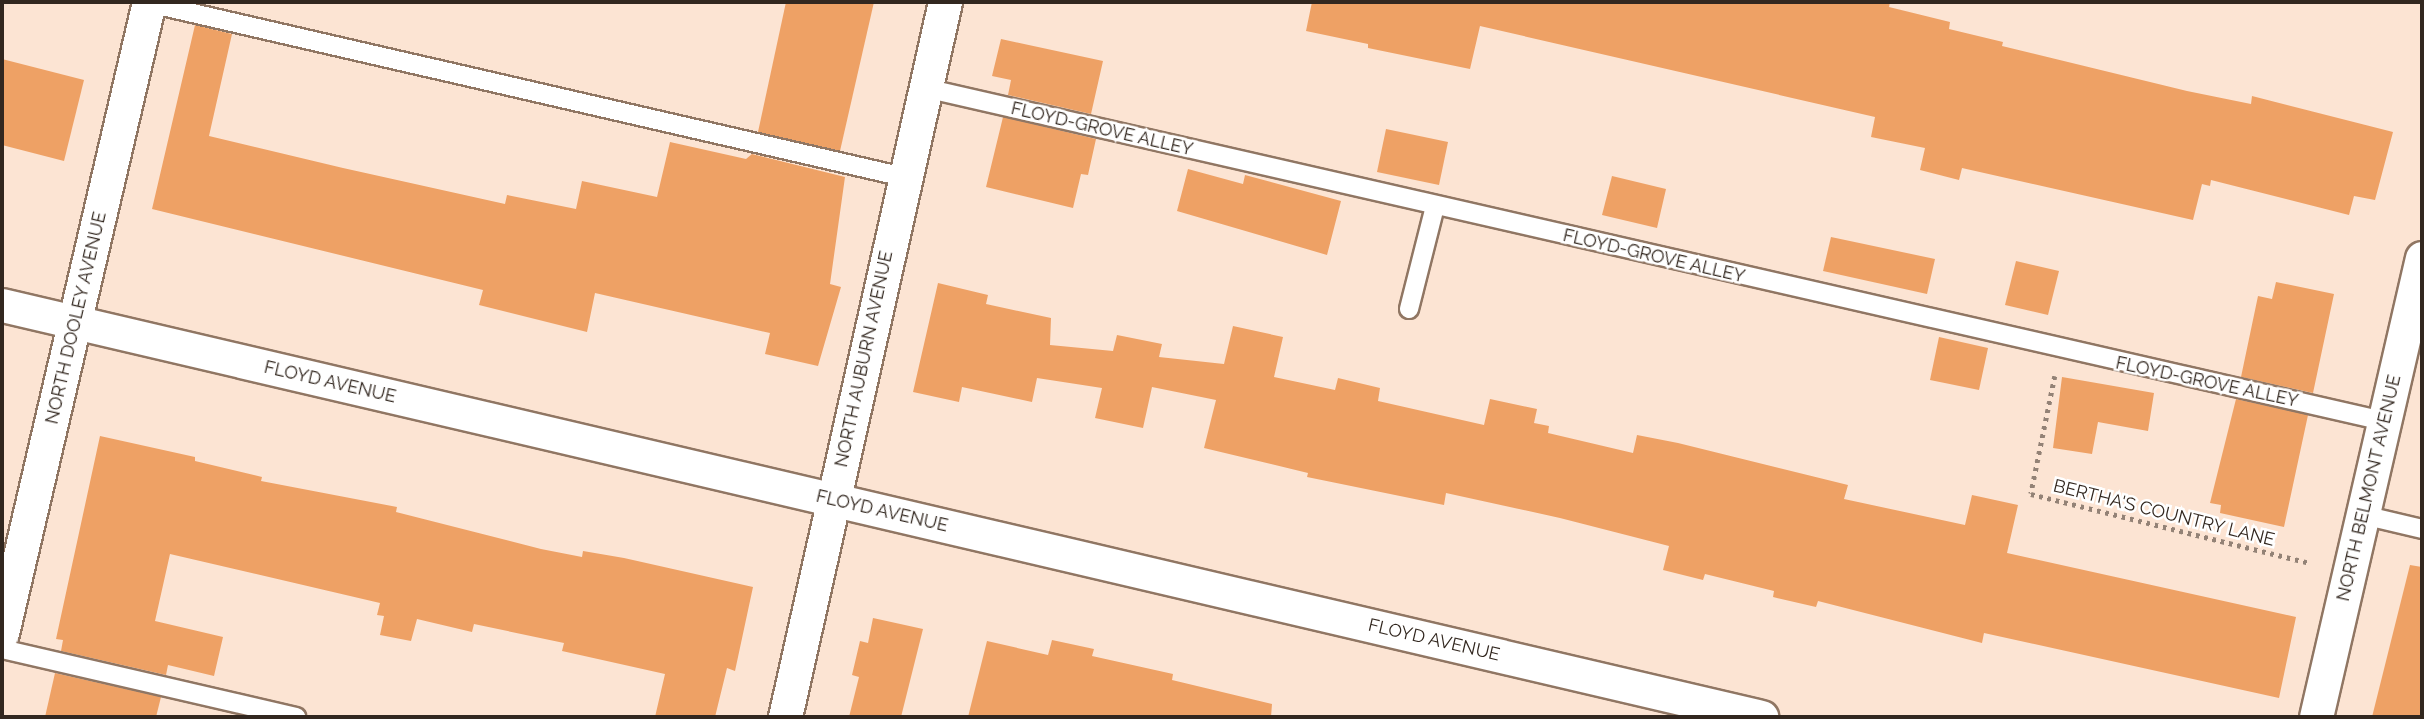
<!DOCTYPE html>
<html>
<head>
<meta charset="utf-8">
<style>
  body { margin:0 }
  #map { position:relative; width:2424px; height:719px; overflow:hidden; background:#fce4d3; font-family:Raleway,sans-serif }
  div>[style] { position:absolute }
  .building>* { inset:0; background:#eea165 }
  .path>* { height:4.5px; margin-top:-2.25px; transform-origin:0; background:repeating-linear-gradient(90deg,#938276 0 3.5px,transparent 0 8.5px) }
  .roads { filter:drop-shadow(2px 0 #907663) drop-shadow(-2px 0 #907663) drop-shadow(0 2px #907663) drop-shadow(0 -2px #907663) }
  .lane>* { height:18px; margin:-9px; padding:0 9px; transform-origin:9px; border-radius:9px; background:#fff }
  .street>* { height:33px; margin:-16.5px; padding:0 16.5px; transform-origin:16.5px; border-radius:16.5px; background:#fff }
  span { translate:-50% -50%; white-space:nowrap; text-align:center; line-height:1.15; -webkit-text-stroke:5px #fff; paint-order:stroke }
  .street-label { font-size:18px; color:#32271f }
  .frame { position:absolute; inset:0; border:4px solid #32271f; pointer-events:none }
</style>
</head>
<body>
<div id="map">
  <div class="building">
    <div style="clip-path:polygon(786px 2px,874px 2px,840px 151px,758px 132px)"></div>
    <div style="clip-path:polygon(1312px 2px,1890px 2px,1889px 7px,1950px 22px,1949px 29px,2003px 42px,2002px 46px,2187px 91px,2251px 104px,2252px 96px,2393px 132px,2375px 200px,2354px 196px,2349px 215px,2211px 180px,2210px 186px,2202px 184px,2193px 220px,1962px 168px,1959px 180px,1920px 170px,1925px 148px,1871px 137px,1875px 117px,1480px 26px,1470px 69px,1368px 48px,1368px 44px,1306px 31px)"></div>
    <div style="clip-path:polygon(195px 25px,232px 34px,209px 136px,343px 168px,505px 204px,507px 195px,576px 209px,582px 181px,657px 197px,670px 142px,746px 159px,752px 154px,845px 177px,830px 284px,841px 287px,818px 366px,765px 354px,770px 333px,595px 293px,587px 332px,479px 305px,483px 290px,152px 209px)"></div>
    <div style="clip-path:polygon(1001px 39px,1103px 61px,1091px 114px,1008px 95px,1011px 80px,992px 76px)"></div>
    <div style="clip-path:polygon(2px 59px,84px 80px,64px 161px,2px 145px)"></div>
    <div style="clip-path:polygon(1003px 117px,1096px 139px,1088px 175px,1081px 174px,1073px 208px,986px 187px)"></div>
    <div style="clip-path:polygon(1386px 129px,1448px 142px,1439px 185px,1377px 172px)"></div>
    <div style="clip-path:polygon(1188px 169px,1243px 184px,1245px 175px,1341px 201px,1327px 255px,1177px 211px)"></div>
    <div style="clip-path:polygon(1612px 176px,1666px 189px,1657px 228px,1602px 215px)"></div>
    <div style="clip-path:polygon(1831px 237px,1935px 259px,1927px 294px,1823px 271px)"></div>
    <div style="clip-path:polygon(2016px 261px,2059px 271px,2048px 315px,2005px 305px)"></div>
    <div style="clip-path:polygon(2276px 282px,2334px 294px,2313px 393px,2241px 377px,2258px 296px,2272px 299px)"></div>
    <div style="clip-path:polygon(938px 283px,988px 295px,986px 304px,1051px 318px,1050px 345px,1113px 351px,1117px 335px,1162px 344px,1159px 357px,1224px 364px,1233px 326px,1283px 337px,1274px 377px,1335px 390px,1338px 378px,1380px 388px,1378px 401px,1484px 425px,1490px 399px,1537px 409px,1534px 423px,1549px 426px,1548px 433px,1633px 453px,1637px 435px,1678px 443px,1848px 485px,1844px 499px,1965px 525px,1972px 495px,2018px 505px,2007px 553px,2296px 617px,2279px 698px,1984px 633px,1982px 643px,1818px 601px,1816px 607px,1773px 597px,1774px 591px,1705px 574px,1703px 580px,1663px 570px,1669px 546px,1560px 518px,1446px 493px,1444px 505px,1307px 477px,1308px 473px,1204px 448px,1216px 400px,1152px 387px,1143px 428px,1095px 418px,1102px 388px,1037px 378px,1032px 402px,962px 387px,959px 402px,913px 392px)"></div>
    <div style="clip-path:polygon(1939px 337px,1988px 348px,1979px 390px,1930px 380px)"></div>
    <div style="clip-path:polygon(2062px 377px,2154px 393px,2148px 431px,2098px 422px,2092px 454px,2053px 448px)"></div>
    <div style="clip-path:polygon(2236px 399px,2308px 415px,2284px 527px,2220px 513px,2221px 505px,2210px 503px)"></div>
    <div style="clip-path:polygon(100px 436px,195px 457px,195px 461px,262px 477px,261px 481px,397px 507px,396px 512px,541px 549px,582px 557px,583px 551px,624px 558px,753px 587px,735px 671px,727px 668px,715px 717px,655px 717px,665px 674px,562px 651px,564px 643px,474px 624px,472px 632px,417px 619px,411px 641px,380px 635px,384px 616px,377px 615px,380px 603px,170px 554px,155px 621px,223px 637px,214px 676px,168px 665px,166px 675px,61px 651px,63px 640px,56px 639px)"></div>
    <div style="clip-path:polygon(2410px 565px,2422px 567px,2422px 717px,2372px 717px)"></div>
    <div style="clip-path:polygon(873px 618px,923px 629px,901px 717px,849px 717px,859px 677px,852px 675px,860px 641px,868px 643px)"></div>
    <div style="clip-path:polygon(1052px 640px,1094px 649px,1092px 656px,1173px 674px,1172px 680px,1272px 704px,1271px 717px,968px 717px,987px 641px,1048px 655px)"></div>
    <div style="clip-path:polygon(55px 673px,161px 697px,156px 717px,45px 717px)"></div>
  </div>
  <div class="path">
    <div style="left:2055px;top:376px;width:120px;rotate:101.5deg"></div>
    <div style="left:2031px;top:494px;width:287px;rotate:13.9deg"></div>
  </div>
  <div class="roads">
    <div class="lane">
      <div style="left:149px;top:3px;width:775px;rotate:12.98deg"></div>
      <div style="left:925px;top:88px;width:1497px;rotate:12.86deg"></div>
      <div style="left:1409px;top:309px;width:106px;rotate:-75.8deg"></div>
      <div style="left:2363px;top:515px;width:61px;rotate:13.3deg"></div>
      <div style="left:2px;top:649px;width:302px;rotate:13deg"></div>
    </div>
    <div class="street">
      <div style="left:2px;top:305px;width:1807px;rotate:13.18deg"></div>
      <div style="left:2px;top:633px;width:648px;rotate:-76.89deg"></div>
      <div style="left:785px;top:717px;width:733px;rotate:-77.39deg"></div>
      <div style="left:2316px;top:717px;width:471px;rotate:-77deg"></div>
    </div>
  </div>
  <div class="street-label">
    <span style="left:1102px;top:129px;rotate:13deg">FLOYD-GROVE ALLEY</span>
    <span style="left:1654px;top:256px;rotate:13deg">FLOYD-GROVE ALLEY</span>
    <span style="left:76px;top:318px;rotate:-77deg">NORTH DOOLEY AVENUE</span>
    <span style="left:864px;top:359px;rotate:-78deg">NORTH AUBURN AVENUE</span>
    <span style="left:330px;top:382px;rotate:13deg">FLOYD AVENUE</span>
    <span style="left:2207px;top:382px;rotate:12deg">FLOYD-GROVE ALLEY</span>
    <span style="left:2369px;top:488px;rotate:-77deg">NORTH BELMONT AVENUE</span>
    <span style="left:882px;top:511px;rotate:13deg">FLOYD AVENUE</span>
    <span style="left:2164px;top:513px;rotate:14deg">BERTHA'S COUNTRY LANE</span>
    <span style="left:1434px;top:640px;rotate:13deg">FLOYD AVENUE</span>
  </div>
  <div class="frame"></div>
</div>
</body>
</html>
